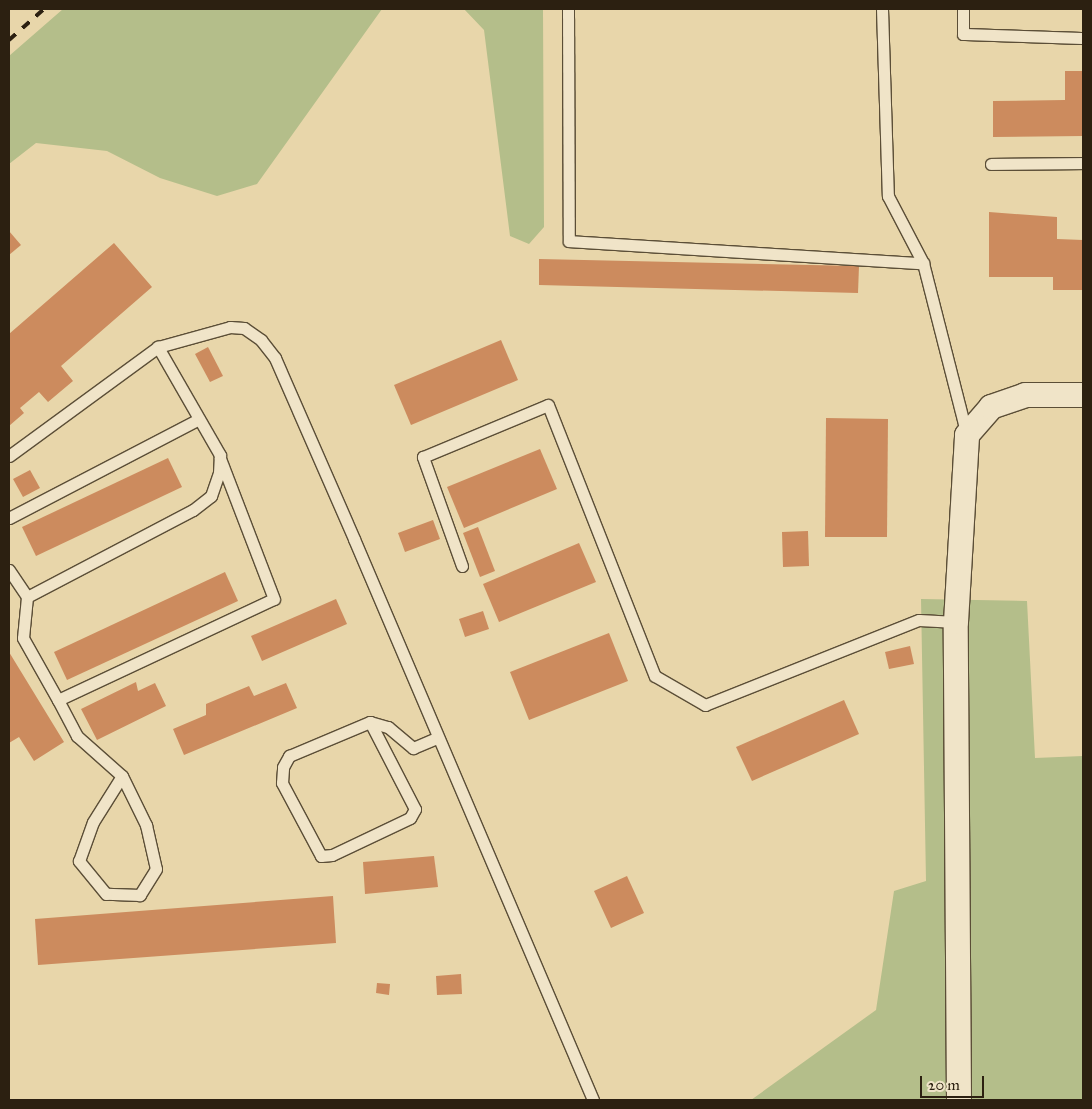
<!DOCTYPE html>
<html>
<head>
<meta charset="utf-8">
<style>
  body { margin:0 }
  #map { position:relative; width:1092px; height:1109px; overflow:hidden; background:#e8d6aa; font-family:"IM FELL Great Primer",serif }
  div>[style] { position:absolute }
  .green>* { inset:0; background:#b4be8a }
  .building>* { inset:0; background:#cc8b5e }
  .roads { filter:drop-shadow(1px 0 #5b4e37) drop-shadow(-1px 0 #5b4e37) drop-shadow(0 1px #5b4e37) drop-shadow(0 -1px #5b4e37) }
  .service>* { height:11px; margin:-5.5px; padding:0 5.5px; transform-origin:5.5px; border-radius:5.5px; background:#f0e4c8 }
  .minor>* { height:24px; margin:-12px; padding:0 12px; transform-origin:12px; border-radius:12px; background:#f0e4c8 }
  .rail>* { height:4px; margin-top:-2px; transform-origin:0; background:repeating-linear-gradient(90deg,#2c2011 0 9px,transparent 0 18px) }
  span { translate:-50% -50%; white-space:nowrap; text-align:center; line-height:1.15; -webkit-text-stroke:4.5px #f0e4c8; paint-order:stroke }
  .frame { position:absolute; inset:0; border:10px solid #2c2011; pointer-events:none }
  .scale { position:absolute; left:920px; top:1076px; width:64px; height:22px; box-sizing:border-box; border:2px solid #2c2011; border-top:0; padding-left:6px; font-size:15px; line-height:18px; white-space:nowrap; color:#2c2011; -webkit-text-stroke:4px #f0e4c8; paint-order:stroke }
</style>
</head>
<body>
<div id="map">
  <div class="green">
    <div style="clip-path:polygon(63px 9px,382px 9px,257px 184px,217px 196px,160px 178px,107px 151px,36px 143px,9px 164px,9px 56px)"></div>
    <div style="clip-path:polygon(464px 9px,543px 9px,544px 227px,529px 244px,510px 236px,484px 30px)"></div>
    <div style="clip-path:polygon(921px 599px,1027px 601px,1035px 758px,1083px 756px,1083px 1100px,751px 1100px,876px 1010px,894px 891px,926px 881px)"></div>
  </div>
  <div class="building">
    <div style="clip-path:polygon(1065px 71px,1083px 71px,1083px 136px,993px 137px,993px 101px,1065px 100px)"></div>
    <div style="clip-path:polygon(989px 212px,1057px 217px,1057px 239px,1083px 240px,1083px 290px,1053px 290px,1053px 277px,989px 277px)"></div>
    <div style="clip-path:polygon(9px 231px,21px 245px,9px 255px)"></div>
    <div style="clip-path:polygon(114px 243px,152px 287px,61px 366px,73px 381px,48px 402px,39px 392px,20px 408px,24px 413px,9px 426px,9px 334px)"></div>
    <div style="clip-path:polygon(539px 259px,859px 266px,858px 293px,539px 285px)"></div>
    <div style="clip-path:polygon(501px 340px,518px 380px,411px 425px,394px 385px)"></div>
    <div style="clip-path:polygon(208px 347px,223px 376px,210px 382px,195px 354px)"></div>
    <div style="clip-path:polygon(826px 418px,888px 419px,887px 537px,825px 537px)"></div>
    <div style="clip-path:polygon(540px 449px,557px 489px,464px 528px,447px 487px)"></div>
    <div style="clip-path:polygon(168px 458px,182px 487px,36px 556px,22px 527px)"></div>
    <div style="clip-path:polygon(30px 470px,40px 488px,23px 497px,13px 479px)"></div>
    <div style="clip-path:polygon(433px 520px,440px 539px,405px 552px,398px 533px)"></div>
    <div style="clip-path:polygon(478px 527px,495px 571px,480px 577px,463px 533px)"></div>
    <div style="clip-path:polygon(808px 531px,809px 566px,783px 567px,782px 532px)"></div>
    <div style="clip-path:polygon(579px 543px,596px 582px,499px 622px,483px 584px)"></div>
    <div style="clip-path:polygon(225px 572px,238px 601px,67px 680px,54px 652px)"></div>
    <div style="clip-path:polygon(336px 599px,347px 624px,262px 661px,251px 636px)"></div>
    <div style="clip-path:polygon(483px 611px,489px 629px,465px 637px,459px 619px)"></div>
    <div style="clip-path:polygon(609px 633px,628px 681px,529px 720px,510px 672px)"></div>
    <div style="clip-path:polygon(910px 646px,914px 664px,889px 669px,885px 652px)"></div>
    <div style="clip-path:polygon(9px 652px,64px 742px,34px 761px,19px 737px,9px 743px)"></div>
    <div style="clip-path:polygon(136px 682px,138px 691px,155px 683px,166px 706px,97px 740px,81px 709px)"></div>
    <div style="clip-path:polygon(286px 683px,297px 708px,184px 755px,173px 729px,206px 715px,206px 704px,249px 686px,254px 696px)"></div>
    <div style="clip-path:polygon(844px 700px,859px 734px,752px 781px,736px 747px)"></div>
    <div style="clip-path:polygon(434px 856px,438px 887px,365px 894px,363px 862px)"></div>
    <div style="clip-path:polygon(627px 876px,644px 913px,611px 928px,594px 891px)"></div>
    <div style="clip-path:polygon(333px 896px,336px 943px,38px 965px,35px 919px)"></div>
    <div style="clip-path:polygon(461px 974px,462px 994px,437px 995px,436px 976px)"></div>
    <div style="clip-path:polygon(377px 983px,390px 984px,389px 995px,376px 993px)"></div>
  </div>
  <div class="roads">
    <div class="service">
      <div style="left:568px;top:9px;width:232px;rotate:89.8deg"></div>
      <div style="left:569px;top:241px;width:355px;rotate:3.6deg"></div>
      <div style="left:882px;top:9px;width:187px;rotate:88.2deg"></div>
      <div style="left:888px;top:196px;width:76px;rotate:62.4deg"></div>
      <div style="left:923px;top:263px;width:178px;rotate:75.7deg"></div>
      <div style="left:963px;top:9px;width:25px;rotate:90deg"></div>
      <div style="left:963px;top:34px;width:120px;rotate:1.9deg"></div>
      <div style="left:991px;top:164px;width:92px;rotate:-0.6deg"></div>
      <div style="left:9px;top:456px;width:185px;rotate:-36.2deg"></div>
      <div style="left:158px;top:347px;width:75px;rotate:-15.5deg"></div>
      <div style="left:230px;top:327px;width:14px;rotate:4deg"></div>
      <div style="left:244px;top:328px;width:21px;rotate:35deg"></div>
      <div style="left:261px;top:340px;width:23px;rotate:52deg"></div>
      <div style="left:275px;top:358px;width:197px;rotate:66.4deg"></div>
      <div style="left:354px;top:539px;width:610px;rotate:66.92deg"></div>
      <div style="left:9px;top:518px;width:214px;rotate:-27.5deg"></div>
      <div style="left:462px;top:566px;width:116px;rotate:-109.7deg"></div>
      <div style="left:423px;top:457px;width:135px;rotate:-22.6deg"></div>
      <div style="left:548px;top:405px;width:291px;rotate:68.5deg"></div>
      <div style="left:655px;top:676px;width:58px;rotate:30.1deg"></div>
      <div style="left:705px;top:705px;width:230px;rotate:-21.7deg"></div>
      <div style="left:919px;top:620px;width:37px;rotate:3deg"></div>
      <div style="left:9px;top:570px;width:32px;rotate:56deg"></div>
      <div style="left:27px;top:597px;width:187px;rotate:-27.7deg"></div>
      <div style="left:193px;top:510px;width:23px;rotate:-38deg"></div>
      <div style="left:211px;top:496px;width:24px;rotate:-71deg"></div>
      <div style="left:219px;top:473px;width:18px;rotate:-87deg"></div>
      <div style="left:220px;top:455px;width:125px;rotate:-119.9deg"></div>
      <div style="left:27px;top:597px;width:41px;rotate:95.6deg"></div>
      <div style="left:23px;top:638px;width:71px;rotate:60.6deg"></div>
      <div style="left:58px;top:700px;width:238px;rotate:-25.1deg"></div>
      <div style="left:274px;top:599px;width:151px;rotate:-111deg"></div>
      <div style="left:58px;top:700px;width:41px;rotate:62.2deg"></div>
      <div style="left:77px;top:736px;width:60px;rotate:41.6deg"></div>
      <div style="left:122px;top:776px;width:55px;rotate:63.9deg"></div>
      <div style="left:146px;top:825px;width:45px;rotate:77.2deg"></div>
      <div style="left:156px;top:869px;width:31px;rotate:122deg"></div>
      <div style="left:140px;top:895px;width:34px;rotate:-178deg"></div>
      <div style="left:106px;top:894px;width:43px;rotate:-129.3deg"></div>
      <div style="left:79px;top:861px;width:41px;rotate:-70.3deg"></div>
      <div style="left:93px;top:822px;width:54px;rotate:-57.8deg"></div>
      <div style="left:370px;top:722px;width:98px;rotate:62.7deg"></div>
      <div style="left:415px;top:809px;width:10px;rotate:119deg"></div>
      <div style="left:410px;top:818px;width:86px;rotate:154.6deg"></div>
      <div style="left:332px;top:855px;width:11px;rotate:175deg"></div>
      <div style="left:321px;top:856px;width:83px;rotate:-118.1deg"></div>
      <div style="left:282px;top:783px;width:16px;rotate:-86deg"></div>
      <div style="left:283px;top:767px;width:13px;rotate:-61deg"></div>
      <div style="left:289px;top:756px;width:88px;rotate:-22.8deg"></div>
      <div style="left:370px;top:722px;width:19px;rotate:16deg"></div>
      <div style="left:388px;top:727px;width:33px;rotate:40deg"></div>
      <div style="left:413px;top:748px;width:26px;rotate:-23deg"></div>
    </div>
    <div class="minor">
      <div style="left:959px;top:1100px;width:478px;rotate:-90.4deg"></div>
      <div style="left:956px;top:622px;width:187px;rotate:-86.6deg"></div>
      <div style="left:967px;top:435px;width:37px;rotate:-49deg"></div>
      <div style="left:991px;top:407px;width:36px;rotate:-19deg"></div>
      <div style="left:1025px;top:395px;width:58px"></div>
    </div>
  </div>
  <div class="rail">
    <div style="left:9px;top:40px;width:47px;rotate:-41.5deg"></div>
  </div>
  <div class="frame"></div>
  <div class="scale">20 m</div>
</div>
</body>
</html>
